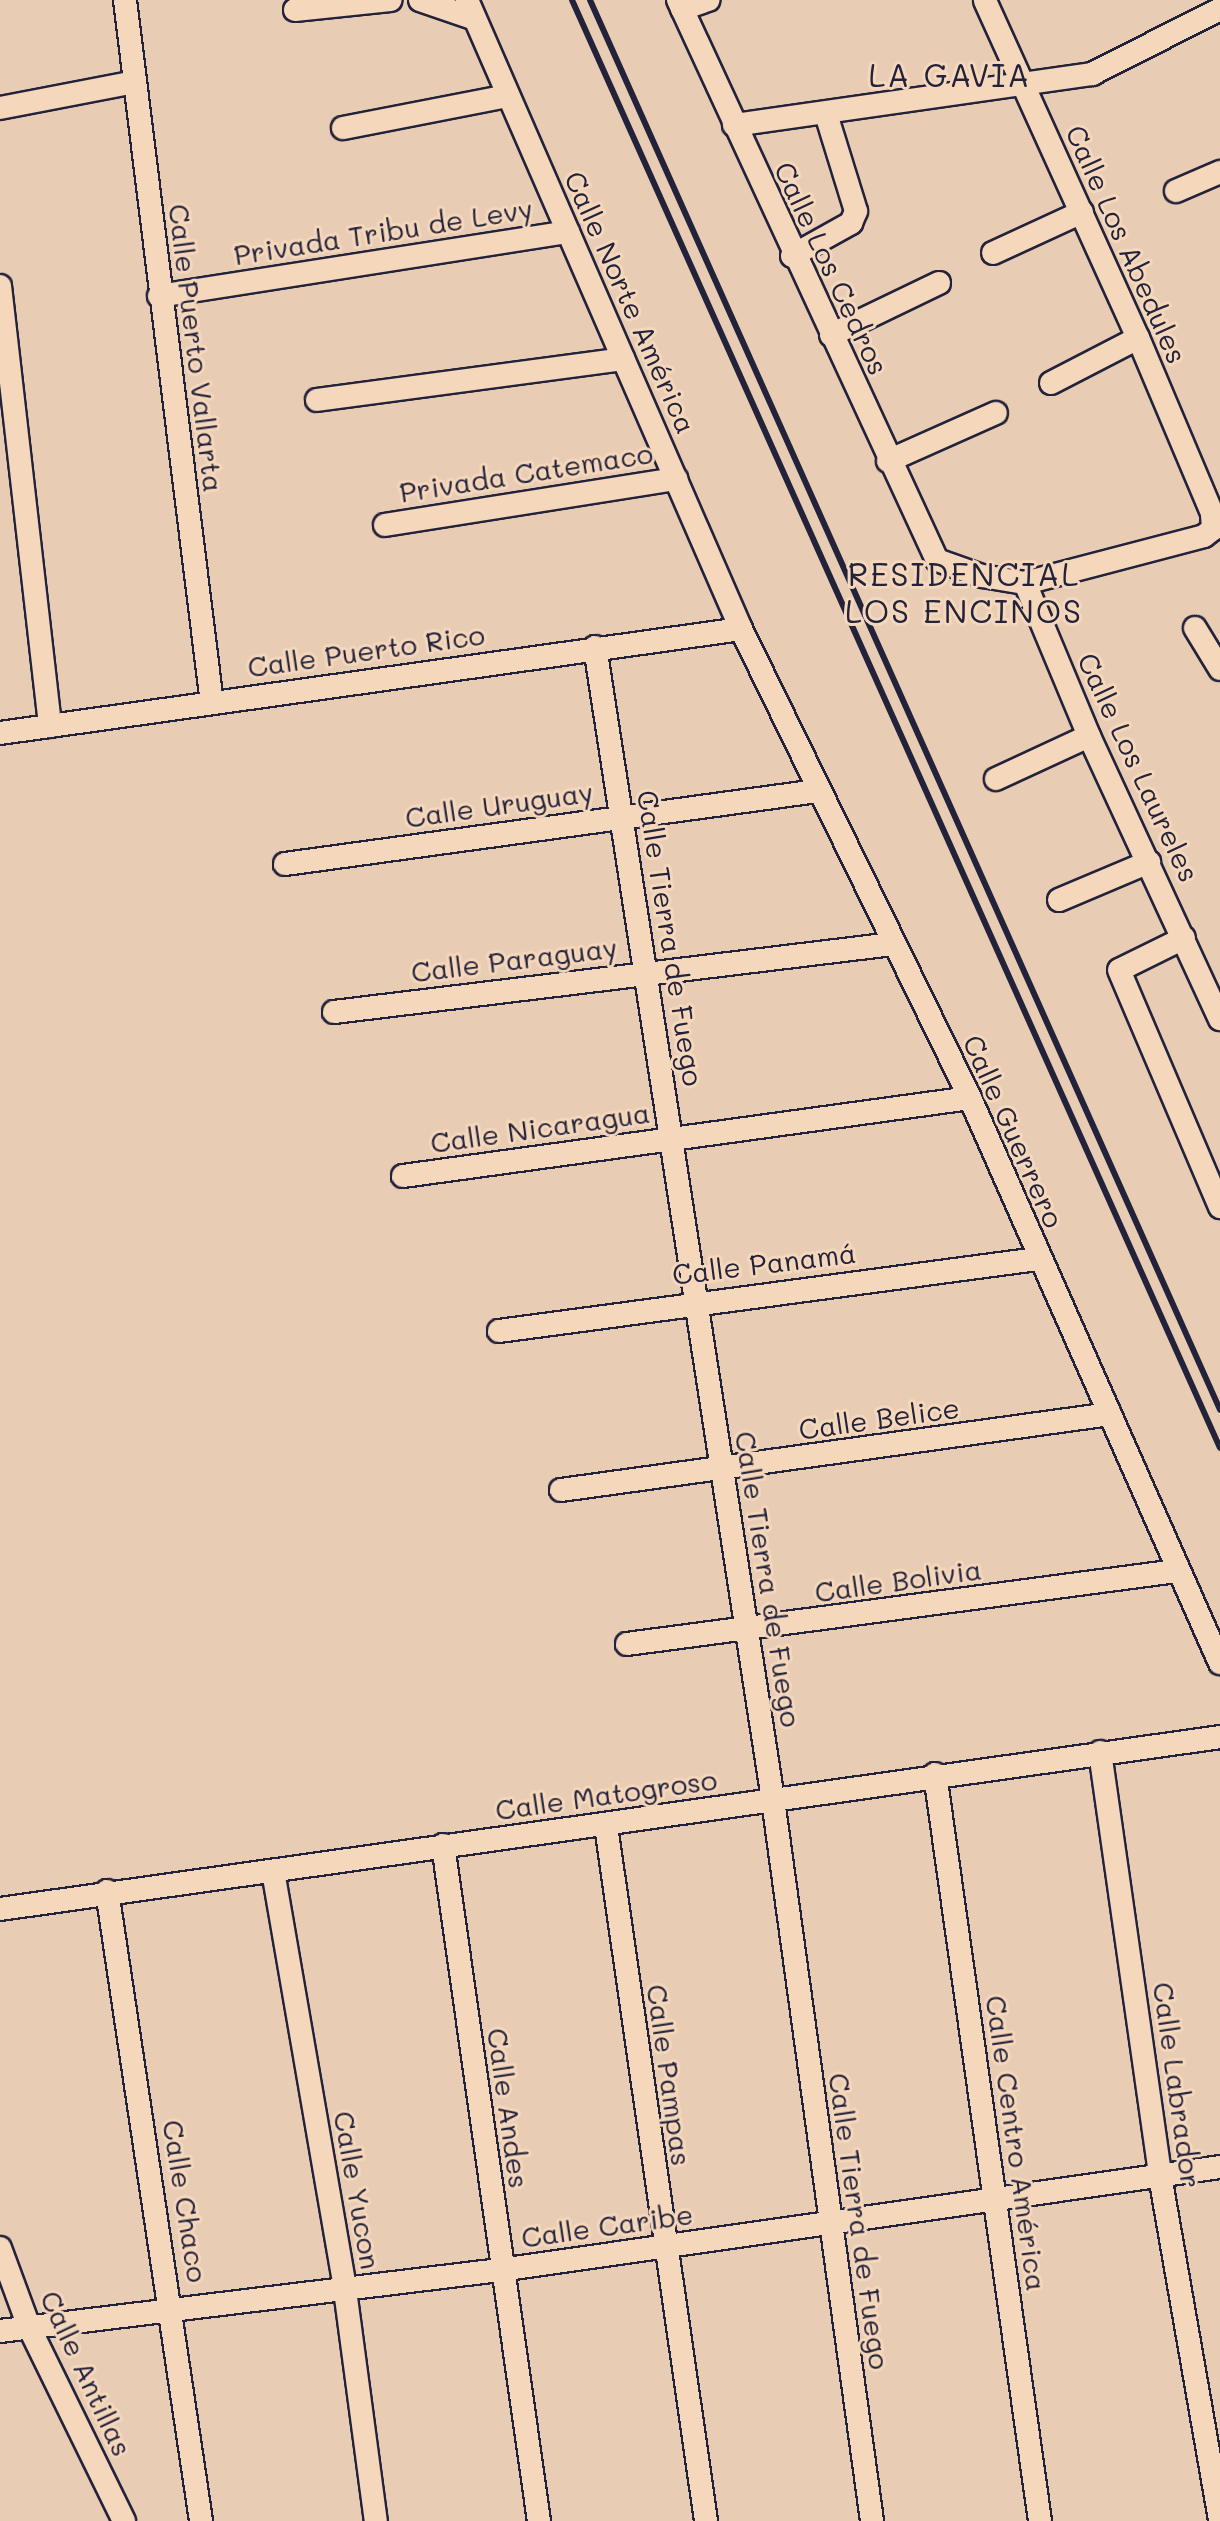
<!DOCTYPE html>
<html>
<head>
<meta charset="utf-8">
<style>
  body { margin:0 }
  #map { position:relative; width:1220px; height:2521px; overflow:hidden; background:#e8ccb3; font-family:Mali,sans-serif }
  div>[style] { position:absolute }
  .roads { filter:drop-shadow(2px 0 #22223b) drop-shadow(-2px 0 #22223b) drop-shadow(0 2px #22223b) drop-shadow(0 -2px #22223b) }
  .street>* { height:22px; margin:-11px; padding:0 11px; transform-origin:11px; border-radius:11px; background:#f5d7bb }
  .rail>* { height:6px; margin:-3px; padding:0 3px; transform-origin:3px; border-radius:3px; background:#22223b }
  span { translate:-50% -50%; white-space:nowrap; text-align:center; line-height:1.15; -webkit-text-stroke:6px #f5d7bb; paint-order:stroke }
  .street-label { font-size:28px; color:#22223b }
  .quarter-label { font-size:32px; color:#22223b; letter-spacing:2px }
</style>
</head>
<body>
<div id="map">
  <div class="roads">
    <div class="street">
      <div style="left:125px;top:0;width:708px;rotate:82.95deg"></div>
      <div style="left:420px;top:0;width:58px;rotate:19.1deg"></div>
      <div style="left:467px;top:0;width:686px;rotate:66.46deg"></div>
      <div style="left:741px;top:629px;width:522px;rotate:63.97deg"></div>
      <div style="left:970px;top:1098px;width:618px;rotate:66.13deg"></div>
      <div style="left:678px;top:0;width:617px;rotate:65.18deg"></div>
      <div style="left:937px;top:560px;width:48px;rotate:19.6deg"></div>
      <div style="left:982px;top:576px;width:44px;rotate:9.2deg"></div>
      <div style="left:1025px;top:583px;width:185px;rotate:-14.7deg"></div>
      <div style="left:1204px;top:536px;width:11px;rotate:-38deg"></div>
      <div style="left:1213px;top:529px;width:16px;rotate:-94deg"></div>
      <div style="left:1212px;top:513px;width:190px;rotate:-112.9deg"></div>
      <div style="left:1138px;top:338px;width:371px;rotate:-114.4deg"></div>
      <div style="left:682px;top:9px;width:28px;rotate:-19deg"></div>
      <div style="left:295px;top:10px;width:96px;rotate:-6deg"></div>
      <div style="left:0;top:108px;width:137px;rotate:-10.9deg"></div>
      <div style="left:734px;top:125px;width:362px;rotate:-8.1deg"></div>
      <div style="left:1092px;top:74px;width:144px;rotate:-26.9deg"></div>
      <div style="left:343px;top:128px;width:167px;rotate:-11deg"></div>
      <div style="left:1176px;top:191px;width:48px;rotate:-23.4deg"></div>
      <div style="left:993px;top:253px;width:98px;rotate:-24.7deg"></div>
      <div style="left:792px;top:256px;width:68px;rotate:-29.2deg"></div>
      <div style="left:851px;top:223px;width:13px;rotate:-67deg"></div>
      <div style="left:856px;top:211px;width:102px;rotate:-107.2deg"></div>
      <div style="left:0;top:286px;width:443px;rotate:83.5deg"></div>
      <div style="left:159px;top:296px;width:414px;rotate:-8.9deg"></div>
      <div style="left:831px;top:335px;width:120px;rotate:-25.7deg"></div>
      <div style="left:1051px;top:383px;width:98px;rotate:-27.3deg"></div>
      <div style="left:317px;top:400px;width:309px;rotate:-7.6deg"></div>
      <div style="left:888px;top:461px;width:118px;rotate:-24deg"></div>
      <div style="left:385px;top:525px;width:295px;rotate:-9deg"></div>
      <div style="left:1025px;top:583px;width:166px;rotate:67.3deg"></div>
      <div style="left:1089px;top:736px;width:312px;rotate:65.2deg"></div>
      <div style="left:1195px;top:628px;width:48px;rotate:58.6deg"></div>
      <div style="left:595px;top:647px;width:1167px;rotate:81.22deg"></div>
      <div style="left:773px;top:1800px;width:728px;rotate:82.18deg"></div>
      <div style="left:0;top:733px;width:748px;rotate:-7.99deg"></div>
      <div style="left:996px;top:779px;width:102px;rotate:-24.8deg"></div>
      <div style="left:285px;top:864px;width:537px;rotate:-7.81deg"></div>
      <div style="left:1059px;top:900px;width:98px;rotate:-22.9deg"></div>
      <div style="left:1184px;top:938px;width:72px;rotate:153.8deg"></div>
      <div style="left:1119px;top:970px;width:258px;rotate:66.9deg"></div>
      <div style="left:334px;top:1012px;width:563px;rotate:-6.94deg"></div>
      <div style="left:403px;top:1176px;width:572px;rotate:-7.83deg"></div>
      <div style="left:499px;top:1331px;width:543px;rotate:-7.62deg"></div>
      <div style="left:561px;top:1490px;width:554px;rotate:-7.88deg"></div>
      <div style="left:627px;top:1644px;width:554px;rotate:-7.57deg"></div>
      <div style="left:1100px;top:1752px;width:428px;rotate:81.9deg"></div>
      <div style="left:1160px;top:2176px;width:350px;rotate:80.1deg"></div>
      <div style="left:935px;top:1774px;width:754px;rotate:82deg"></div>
      <div style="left:606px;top:1826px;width:702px;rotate:81.81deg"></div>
      <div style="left:443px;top:1845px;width:683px;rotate:81.92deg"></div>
      <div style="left:273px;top:1871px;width:425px;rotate:80.2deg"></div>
      <div style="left:345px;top:2290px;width:233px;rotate:82.4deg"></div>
      <div style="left:107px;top:1891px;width:637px;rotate:81.51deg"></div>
      <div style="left:0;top:1909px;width:1232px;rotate:-8.02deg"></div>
      <div style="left:0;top:2248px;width:84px;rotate:69.8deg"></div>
      <div style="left:29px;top:2327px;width:216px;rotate:63.9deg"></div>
      <div style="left:0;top:2331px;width:504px;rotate:-6.96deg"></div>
      <div style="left:500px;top:2270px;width:727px;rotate:-8.14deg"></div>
    </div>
  </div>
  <div class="rail">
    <div style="left:572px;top:0;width:1586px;rotate:65.89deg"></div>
    <div style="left:590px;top:0;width:1544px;rotate:65.92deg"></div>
  </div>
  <div class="street-label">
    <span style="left:383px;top:231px;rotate:-9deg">Privada Tribu de Levy</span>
    <span style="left:1127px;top:244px;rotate:66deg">Calle Los Abedules</span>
    <span style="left:832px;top:268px;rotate:65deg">Calle Los Cedros</span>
    <span style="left:631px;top:302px;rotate:66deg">Calle Norte América</span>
    <span style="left:197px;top:348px;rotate:83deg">Calle Puerto Vallarta</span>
    <span style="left:526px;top:472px;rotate:-9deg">Privada Catemaco</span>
    <span style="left:366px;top:650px;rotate:-8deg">Calle Puerto Rico</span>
    <span style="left:1139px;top:767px;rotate:65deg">Calle Los Laureles</span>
    <span style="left:499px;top:804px;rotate:-8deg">Calle Uruguay</span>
    <span style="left:671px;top:938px;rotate:81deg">Calle Tierra de Fuego</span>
    <span style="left:514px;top:959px;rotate:-7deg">Calle Paraguay</span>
    <span style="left:540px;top:1127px;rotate:-8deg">Calle Nicaragua</span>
    <span style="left:1014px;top:1131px;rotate:66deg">Calle Guerrero</span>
    <span style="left:764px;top:1263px;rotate:-7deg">Calle Panamá</span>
    <span style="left:879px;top:1418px;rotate:-8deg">Calle Belice</span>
    <span style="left:769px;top:1579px;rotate:81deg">Calle Tierra de Fuego</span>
    <span style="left:898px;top:1580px;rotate:-8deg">Calle Bolivia</span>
    <span style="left:606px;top:1794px;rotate:-8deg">Calle Matogroso</span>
    <span style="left:670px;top:2075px;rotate:82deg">Calle Pampas</span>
    <span style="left:1178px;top:2085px;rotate:82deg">Calle Labrador</span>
    <span style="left:509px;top:2108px;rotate:82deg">Calle Andes</span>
    <span style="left:1017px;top:2143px;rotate:82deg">Calle Centro América</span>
    <span style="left:358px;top:2190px;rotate:80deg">Calle Yucon</span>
    <span style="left:186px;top:2201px;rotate:81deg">Calle Chaco</span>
    <span style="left:860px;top:2221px;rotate:82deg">Calle Tierra de Fuego</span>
    <span style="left:607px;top:2225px;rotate:-8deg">Calle Caribe</span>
    <span style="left:87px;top:2373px;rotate:65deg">Calle Antillas</span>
  </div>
  <div class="quarter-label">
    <span style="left:950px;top:74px">LA GAVIA</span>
    <span style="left:964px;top:592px">RESIDENCIAL<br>LOS ENCINOS</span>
  </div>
</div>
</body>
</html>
